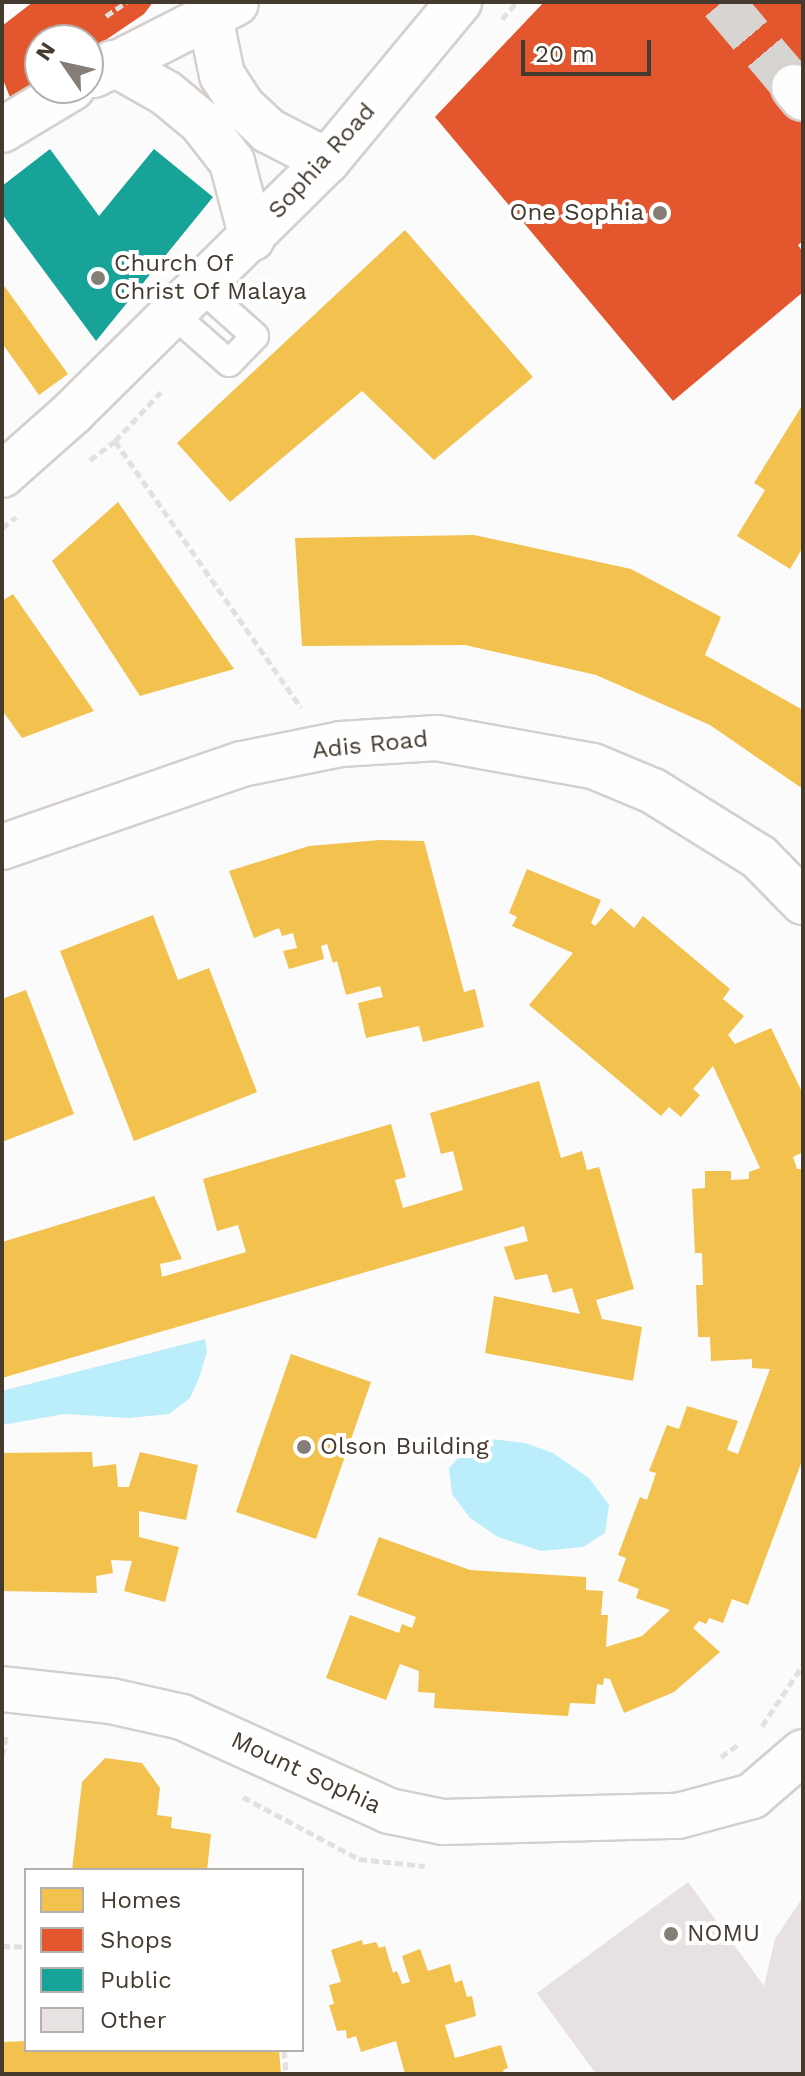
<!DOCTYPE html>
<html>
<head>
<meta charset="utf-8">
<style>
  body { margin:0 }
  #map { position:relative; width:805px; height:2076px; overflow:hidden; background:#fbfbfb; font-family:"Work Sans",sans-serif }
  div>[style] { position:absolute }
  .water>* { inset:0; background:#bbedfb }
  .homes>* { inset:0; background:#f2c14e }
  .shops>* { inset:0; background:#e4572e }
  .public>* { inset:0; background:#17a398 }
  .building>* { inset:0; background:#e7e2e1 }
  .minor-tunnel>* { height:44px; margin-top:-22px; transform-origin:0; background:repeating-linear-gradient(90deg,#d7d4d2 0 44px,transparent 0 66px) }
  .path>* { height:5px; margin-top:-2.5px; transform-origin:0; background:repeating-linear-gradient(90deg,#e2e1e0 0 8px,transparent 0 12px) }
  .roads { filter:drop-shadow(2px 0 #d5d0cb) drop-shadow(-2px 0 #d5d0cb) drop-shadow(0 2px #d5d0cb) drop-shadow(0 -2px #d5d0cb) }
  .service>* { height:26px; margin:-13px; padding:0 13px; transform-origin:13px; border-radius:13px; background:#fefefe }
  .minor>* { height:44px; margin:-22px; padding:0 22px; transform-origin:22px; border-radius:22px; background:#fefefe }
  .dots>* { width:22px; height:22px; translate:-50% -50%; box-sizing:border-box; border:4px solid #fff; border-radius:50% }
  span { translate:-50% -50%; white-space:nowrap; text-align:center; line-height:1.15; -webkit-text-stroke:8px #fff; paint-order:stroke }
  .street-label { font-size:24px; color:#453a2e }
  .poi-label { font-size:24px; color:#453a2e }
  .right { translate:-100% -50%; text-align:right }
  .left { translate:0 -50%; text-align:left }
  .frame { position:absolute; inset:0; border:4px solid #453a2e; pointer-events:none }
  .legend { position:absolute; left:24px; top:1868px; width:280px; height:184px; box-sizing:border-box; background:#fff; border:2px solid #b5b0ab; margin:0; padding:10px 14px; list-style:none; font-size:24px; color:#453a2e }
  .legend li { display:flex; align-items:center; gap:16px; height:40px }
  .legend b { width:40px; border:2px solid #b5b0ab }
  .north { position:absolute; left:24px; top:24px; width:80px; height:80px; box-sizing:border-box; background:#fff; border:2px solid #b5b0ab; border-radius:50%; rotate:304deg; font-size:22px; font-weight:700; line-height:32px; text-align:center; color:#453a2e }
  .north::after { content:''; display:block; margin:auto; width:28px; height:36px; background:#857e76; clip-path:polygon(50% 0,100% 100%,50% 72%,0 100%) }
  .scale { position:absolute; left:521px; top:40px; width:130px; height:36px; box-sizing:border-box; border:4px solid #453a2e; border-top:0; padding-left:10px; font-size:24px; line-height:28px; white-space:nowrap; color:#453a2e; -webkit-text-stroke:6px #fff; paint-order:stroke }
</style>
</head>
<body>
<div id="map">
  <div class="water">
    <div style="clip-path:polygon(205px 1339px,207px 1352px,199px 1378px,190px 1398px,169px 1414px,129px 1418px,64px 1414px,2px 1425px,2px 1391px)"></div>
    <div style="clip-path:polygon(492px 1439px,525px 1443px,553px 1453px,589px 1478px,609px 1505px,605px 1533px,583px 1547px,541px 1551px,498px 1537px,470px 1518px,452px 1494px,449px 1468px,469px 1446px)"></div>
  </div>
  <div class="homes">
    <div style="clip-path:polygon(563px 2px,668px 2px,672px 8px,679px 2px,703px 2px,730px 33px,716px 45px,719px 49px,655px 103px,652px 100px,636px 113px,639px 116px,569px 175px,566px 172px,550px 185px,552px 189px,518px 213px,483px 167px,500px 153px,493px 145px,477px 159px,439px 118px,451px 109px,448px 105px,468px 87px,471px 91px,480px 84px,476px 80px,535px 29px,575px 77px,604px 52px)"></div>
    <div style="clip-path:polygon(784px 107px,803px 128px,803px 170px,781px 188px,787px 196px,803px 182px,803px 231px,791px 240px,767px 212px,753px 225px,796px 277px,776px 294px,778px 297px,728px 339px,726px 337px,706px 354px,698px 345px,690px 353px,693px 357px,672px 374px,669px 370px,658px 380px,623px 334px,639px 320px,633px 313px,617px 327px,578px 285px,590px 276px,588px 272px)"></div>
    <div style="clip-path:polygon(405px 230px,533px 377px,434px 460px,362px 391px,230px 502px,177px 443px)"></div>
    <div style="clip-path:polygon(2px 283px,68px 374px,39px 395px,2px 343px)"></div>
    <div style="clip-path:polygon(803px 404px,803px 547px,790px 569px,737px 536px,765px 490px,754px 483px)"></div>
    <div style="clip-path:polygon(118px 502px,234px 669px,140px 696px,52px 561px)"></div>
    <div style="clip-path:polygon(474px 535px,631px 569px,721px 617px,705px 655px,803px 710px,803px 789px,710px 725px,596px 675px,465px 645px,302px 646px,295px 538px)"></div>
    <div style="clip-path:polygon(13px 594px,94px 711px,22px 738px,2px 710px,2px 601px)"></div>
    <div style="clip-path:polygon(380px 840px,424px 841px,464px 992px,475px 989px,484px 1027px,423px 1042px,419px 1026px,366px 1038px,358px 1003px,383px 997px,380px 986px,346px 995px,337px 961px,333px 963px,327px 944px,321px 946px,324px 959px,289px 969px,283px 951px,297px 948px,293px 933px,282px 936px,279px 928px,254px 938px,229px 871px,309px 846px)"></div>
    <div style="clip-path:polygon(527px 869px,601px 900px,591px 923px,595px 926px,611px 908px,634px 928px,643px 916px,730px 989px,723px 999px,744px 1016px,728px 1035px,735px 1044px,771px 1028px,803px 1094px,803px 1152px,793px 1157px,797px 1169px,803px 1169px,803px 1458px,748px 1605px,732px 1599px,723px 1623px,709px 1618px,706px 1624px,699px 1621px,693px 1628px,720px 1652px,674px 1692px,624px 1713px,610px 1679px,604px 1678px,603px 1685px,597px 1684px,595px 1704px,570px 1703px,568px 1716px,434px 1708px,435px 1693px,418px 1692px,419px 1671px,400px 1664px,386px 1700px,326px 1678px,350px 1615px,399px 1633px,402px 1624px,412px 1628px,416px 1617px,357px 1595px,379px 1537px,470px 1570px,586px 1577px,586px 1590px,603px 1591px,601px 1615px,608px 1615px,606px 1647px,642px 1636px,670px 1610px,636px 1598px,639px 1589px,618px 1581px,626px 1558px,618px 1555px,640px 1497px,647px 1500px,656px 1473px,649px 1471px,667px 1425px,679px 1429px,687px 1406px,738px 1421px,727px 1450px,738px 1454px,770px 1369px,752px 1368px,752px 1359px,711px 1361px,710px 1337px,698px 1337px,696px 1285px,703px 1285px,702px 1253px,695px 1253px,692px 1189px,705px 1188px,705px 1171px,731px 1171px,731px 1180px,749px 1179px,749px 1172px,760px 1168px,713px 1066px,693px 1089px,700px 1095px,681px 1117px,669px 1107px,661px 1116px,529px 1005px,573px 953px,512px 926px,517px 917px,509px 913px)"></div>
    <div style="clip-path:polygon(153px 915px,178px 980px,209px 968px,257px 1092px,134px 1141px,60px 951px)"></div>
    <div style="clip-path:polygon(26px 990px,74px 1114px,2px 1142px,2px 999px)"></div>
    <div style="clip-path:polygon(539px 1081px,561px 1158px,582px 1151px,587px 1170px,599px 1167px,634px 1289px,596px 1300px,602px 1319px,642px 1327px,633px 1381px,485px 1353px,494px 1296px,580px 1314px,572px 1288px,553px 1293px,547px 1274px,515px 1280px,504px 1247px,528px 1241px,524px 1226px,2px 1378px,2px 1242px,154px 1196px,182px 1259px,160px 1264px,162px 1277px,246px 1252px,238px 1225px,217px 1231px,203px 1179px,391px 1124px,406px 1177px,395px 1180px,403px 1208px,463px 1190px,453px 1151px,441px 1154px,430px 1113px)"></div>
    <div style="clip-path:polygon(291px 1354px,371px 1382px,316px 1539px,236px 1512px)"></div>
    <div style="clip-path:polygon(92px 1452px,93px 1467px,116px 1464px,118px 1487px,129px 1487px,140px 1452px,198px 1465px,186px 1520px,139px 1511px,139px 1537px,179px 1547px,165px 1602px,124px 1591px,132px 1561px,111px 1560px,113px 1573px,96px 1576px,97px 1593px,2px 1591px,2px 1453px)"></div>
    <div style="clip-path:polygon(105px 1758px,142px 1763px,160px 1788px,157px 1815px,172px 1817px,171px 1828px,211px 1834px,207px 1870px,72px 1870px,82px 1782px)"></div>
    <div style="clip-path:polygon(362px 1940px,363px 1945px,376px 1942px,379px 1948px,385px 1946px,393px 1973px,397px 1971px,402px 1984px,410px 1982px,402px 1956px,420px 1949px,428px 1971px,450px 1964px,455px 1983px,462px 1980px,467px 1997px,472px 1996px,476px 2016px,445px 2025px,455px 2058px,501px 2045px,508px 2068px,503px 2070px,504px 2074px,405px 2074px,396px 2041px,361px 2052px,356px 2036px,347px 2039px,346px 2030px,337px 2031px,329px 2005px,334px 2004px,329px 1985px,341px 1982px,331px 1950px)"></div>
    <div style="clip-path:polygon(26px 2041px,26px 2050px,279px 2050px,281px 2074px,2px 2074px,2px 2042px)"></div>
  </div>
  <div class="shops">
    <div style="clip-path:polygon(33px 2px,153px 2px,144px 14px,88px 52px,88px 40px,40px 40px,40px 86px,13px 105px,2px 77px,2px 26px)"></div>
    <div style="clip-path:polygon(544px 2px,803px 2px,803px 241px,798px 245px,803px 252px,803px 292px,673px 401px,435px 117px)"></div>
  </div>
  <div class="public">
    <div style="clip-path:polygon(50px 149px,99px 216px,154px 149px,213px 197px,96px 341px,2px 214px,2px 186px)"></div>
  </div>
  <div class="building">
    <div style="clip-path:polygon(688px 1882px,764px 1986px,775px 1939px,803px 1897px,803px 2074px,596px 2074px,537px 1993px)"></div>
  </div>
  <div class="minor-tunnel">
    <div style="left:722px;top:2px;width:111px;rotate:49.7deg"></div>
  </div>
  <div class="path">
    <div style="left:106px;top:16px;width:25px;rotate:-34deg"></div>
    <div style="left:502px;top:19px;width:23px;rotate:-49deg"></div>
    <div style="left:115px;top:441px;width:325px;rotate:55.1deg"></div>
    <div style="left:90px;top:460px;width:31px;rotate:-37deg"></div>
    <div style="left:115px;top:441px;width:67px;rotate:-46.8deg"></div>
    <div style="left:2px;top:528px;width:18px;rotate:-38deg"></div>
    <div style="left:762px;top:1726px;width:73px;rotate:-56.1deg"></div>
    <div style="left:2px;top:1756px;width:24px;rotate:-78deg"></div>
    <div style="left:721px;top:1757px;width:22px;rotate:-36deg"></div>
    <div style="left:243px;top:1797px;width:132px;rotate:28.1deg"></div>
    <div style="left:359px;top:1859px;width:66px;rotate:6.1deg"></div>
    <div style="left:2px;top:1946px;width:24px;rotate:2deg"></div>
    <div style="left:284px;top:2050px;width:24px;rotate:85deg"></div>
  </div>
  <div class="roads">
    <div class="service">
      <div style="left:173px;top:314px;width:74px;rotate:41.2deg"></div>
      <div style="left:229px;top:363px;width:37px;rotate:-46deg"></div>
      <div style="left:255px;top:336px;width:74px;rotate:-138.3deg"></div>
    </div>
    <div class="minor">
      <div style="left:207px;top:2px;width:75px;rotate:78.4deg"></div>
      <div style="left:222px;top:75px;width:37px;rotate:57deg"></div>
      <div style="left:242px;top:106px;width:37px;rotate:43deg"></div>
      <div style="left:269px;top:131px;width:65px;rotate:27.3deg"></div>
      <div style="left:113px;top:63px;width:61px;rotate:29.5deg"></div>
      <div style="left:166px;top:93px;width:45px;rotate:39.6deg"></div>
      <div style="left:201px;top:122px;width:51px;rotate:52.2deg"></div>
      <div style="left:232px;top:162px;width:79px;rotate:75.3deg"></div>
      <div style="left:94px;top:75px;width:159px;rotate:-26.9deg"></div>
      <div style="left:794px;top:87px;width:14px;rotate:51deg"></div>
      <div style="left:2px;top:130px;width:82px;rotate:-31deg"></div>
      <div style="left:2px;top:475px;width:94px;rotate:-41.5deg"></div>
      <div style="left:72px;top:413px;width:359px;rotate:-44.7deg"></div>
      <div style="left:327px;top:161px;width:207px;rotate:-50.3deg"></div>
      <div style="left:2px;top:847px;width:254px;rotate:-19.1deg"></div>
      <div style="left:242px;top:764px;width:101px;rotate:-11.4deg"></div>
      <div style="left:341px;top:744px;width:96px;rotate:-3.6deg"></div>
      <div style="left:437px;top:738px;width:158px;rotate:10.2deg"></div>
      <div style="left:593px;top:766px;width:65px;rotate:22.6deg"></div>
      <div style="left:653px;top:791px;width:125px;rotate:31.9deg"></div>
      <div style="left:759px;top:857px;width:63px;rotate:45.6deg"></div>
      <div style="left:2px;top:1689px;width:110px;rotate:6.3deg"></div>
      <div style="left:111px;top:1701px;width:73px;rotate:12.7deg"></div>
      <div style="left:182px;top:1717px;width:227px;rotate:24.4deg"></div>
      <div style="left:389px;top:1811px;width:55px;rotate:11.5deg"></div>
      <div style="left:443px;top:1822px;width:235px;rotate:-1.5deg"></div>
      <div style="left:678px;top:1816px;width:77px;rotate:-15.1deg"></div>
      <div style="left:752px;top:1796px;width:67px;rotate:-40.8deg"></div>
    </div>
  </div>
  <div class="dots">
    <div style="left:660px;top:213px;background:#857e76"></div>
    <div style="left:98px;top:278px;background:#857e76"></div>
    <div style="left:304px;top:1447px;background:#857e76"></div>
    <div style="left:671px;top:1934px;background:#857e76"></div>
  </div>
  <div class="street-label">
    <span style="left:322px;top:161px;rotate:-48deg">Sophia Road</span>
    <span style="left:370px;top:745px;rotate:-6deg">Adis Road</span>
    <span style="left:306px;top:1773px;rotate:25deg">Mount Sophia</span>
  </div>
  <div class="poi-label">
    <span class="right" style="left:644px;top:213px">One Sophia</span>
    <span class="left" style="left:114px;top:278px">Church Of<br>Christ Of Malaya</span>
    <span class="left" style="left:320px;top:1447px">Olson Building</span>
    <span class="left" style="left:687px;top:1934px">NOMU</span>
  </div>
  <div class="frame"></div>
  <ul class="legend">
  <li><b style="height:22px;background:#f2c14e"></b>Homes</li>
  <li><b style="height:22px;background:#e4572e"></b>Shops</li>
  <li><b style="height:22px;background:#17a398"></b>Public</li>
  <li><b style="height:22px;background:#e7e2e1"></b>Other</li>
  </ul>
  <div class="north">N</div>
  <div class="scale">20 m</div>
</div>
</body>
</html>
